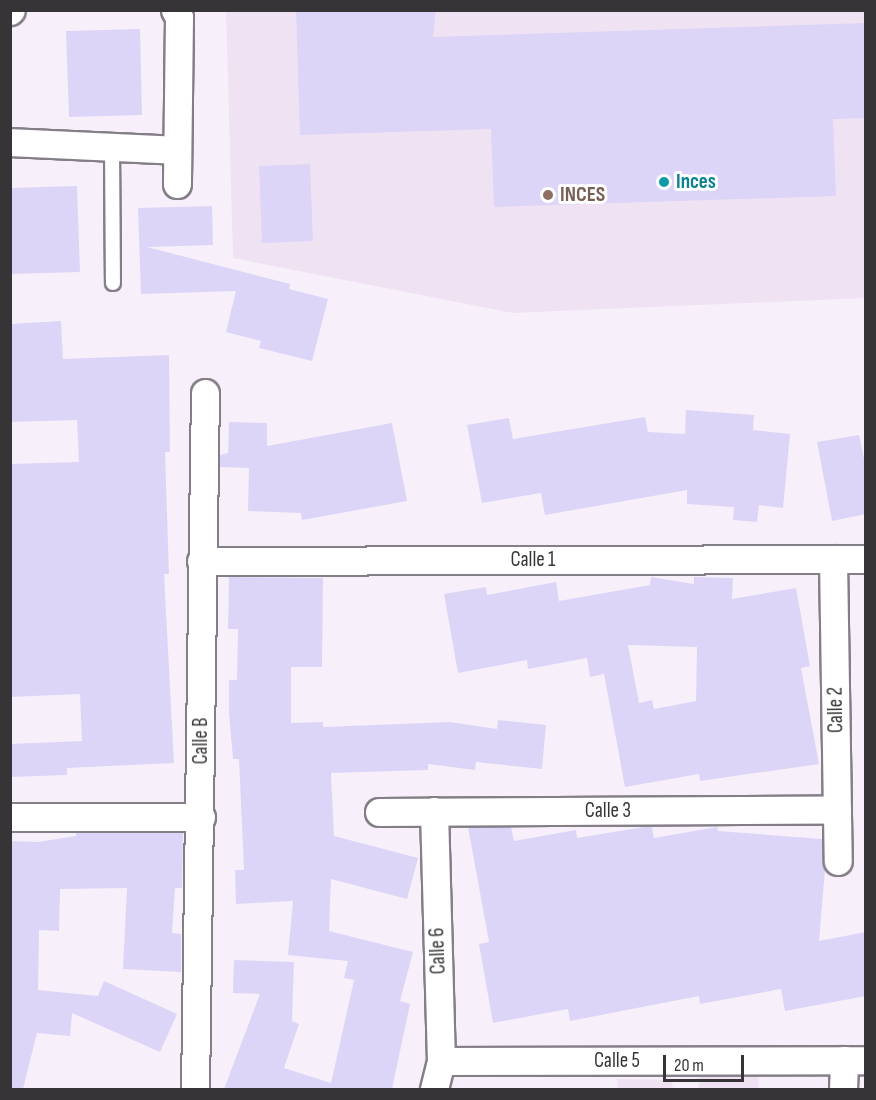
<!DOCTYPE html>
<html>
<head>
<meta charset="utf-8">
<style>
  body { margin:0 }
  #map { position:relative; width:876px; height:1100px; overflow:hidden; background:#f7f0fa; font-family:"Sofia Sans Condensed",sans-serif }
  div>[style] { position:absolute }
  .built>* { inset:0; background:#efe3f3 }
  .building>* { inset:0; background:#ddd5f7 }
  .roads { filter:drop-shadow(2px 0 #847e87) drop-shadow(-2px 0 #847e87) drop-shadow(0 2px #847e87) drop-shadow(0 -2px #847e87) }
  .service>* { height:14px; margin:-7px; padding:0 7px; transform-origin:7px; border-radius:7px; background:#fff }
  .minor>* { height:27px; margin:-13.5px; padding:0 13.5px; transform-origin:13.5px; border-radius:13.5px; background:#fff }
  .dots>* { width:16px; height:16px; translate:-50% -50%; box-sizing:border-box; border:3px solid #fff; border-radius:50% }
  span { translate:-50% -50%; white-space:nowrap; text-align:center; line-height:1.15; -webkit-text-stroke:6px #fff; paint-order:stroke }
  .culture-label { font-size:21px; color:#0d838f; font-weight:700 }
  .left { translate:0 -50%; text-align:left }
  .education-label { font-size:21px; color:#785e54; font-weight:700 }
  .street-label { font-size:21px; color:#373438 }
  .frame { position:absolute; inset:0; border:12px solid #373438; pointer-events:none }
  .scale { position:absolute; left:663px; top:1055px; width:81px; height:27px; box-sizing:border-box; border:3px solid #373438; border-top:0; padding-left:8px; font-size:18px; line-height:21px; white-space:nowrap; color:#373438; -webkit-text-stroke:4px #fff; paint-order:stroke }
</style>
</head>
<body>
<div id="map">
  <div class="built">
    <div style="clip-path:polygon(508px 10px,865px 11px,865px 298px,513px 313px,233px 258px,226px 11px)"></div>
    <div style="clip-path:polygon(700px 1075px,758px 1075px,759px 1089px,698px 1089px)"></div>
    <div style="clip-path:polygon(617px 1079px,672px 1080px,673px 1089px,618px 1089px)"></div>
  </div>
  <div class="building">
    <div style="clip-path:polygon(296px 10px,436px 10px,433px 37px,866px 23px,866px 118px,833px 119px,836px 196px,494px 207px,491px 129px,300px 135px)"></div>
    <div style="clip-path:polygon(140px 29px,142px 115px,69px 117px,66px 31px)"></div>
    <div style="clip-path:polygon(310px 164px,313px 241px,262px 243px,259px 166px)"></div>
    <div style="clip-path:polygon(77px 186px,80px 272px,10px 274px,10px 188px)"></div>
    <div style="clip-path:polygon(212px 206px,213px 245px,147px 247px,290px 284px,289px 289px,328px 299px,312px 361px,259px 348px,261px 341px,226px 332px,236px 291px,141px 294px,138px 208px)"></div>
    <div style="clip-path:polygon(61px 321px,63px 359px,169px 355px,170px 452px,165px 452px,169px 574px,164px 574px,174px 763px,67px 768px,67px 775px,10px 777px,10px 744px,82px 741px,80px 694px,10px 697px,10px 464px,79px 462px,77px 420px,10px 422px,10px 324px)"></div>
    <div style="clip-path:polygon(686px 410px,754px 415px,753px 430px,790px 434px,783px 508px,759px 505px,757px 522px,733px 520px,734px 507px,687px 504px,687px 490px,545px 515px,541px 493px,482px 503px,467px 425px,509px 418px,513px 439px,645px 417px,648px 432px,685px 434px)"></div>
    <div style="clip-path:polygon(229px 422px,267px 423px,267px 446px,392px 423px,407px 501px,302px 520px,301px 513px,248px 511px,249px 468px,220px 467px,220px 455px,228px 453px)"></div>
    <div style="clip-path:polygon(859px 435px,866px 468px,866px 514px,832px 521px,817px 442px)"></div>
    <div style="clip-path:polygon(229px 577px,323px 578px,322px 667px,291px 667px,291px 723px,323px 722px,323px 727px,450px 722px,497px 729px,498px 720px,546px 725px,542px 769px,476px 762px,475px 770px,428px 764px,428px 770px,331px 773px,334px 836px,418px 858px,407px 899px,331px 879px,329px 931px,413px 952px,400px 1001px,410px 1004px,392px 1089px,224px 1089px,260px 994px,233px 993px,234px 960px,294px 962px,292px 1021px,299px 1024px,284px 1068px,331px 1083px,354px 980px,344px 978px,348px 961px,288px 955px,293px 901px,236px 904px,235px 870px,244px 870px,239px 759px,233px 759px,229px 714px,229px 680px,237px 680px,238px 629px,228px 629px)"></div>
    <div style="clip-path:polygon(evenodd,651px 577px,694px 584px,694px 577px,733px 578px,732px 599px,796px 588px,810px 666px,801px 668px,819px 764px,700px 781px,699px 774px,625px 787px,604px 674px,590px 677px,587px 658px,528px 669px,527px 660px,458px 673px,444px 594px,486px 587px,487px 595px,556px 582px,559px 601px,650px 585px,651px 577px,628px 645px,697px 647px,696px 701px,654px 709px,652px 700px,639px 703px,628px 645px)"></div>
    <div style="clip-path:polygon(468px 827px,511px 827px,514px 841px,576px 830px,577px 838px,644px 827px,652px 827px,654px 838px,717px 827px,718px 831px,822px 839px,825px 869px,819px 941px,866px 932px,866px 996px,785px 1011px,781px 989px,700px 1004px,699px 996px,570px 1021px,568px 1009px,493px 1023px,479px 944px,489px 942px)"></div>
    <div style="clip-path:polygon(76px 833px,183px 833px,182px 888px,175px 888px,172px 933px,181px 934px,181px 972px,123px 969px,127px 888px,60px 889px,59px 931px,39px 930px,38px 990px,98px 996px,104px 981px,177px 1014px,160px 1052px,72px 1013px,70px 1036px,37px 1033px,23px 1089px,10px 1089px,10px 841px,38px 842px,76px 836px)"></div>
  </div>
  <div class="roads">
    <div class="service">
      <div style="left:112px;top:147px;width:136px;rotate:89.6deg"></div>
    </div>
    <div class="minor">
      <div style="left:175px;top:10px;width:8px;rotate:60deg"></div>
      <div style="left:179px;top:17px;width:167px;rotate:90.7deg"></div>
      <div style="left:10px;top:11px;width:1px;rotate:-45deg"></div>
      <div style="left:10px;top:142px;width:167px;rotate:2.7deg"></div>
      <div style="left:833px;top:559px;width:302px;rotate:89.1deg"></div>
      <div style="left:201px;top:561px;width:665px;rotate:-0.17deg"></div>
      <div style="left:434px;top:811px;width:250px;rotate:88.4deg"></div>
      <div style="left:441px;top:1061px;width:30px;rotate:104deg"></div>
      <div style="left:379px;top:812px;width:458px;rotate:-0.3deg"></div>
      <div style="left:10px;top:817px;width:191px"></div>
      <div style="left:441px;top:1061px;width:425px;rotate:-0.1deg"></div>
      <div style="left:195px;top:1090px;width:697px;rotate:-89.18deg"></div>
      <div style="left:843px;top:1090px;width:30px;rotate:-88deg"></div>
    </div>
  </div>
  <div class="dots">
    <div style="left:664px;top:182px;background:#0f9aa8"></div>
    <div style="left:548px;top:195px;background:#8d6e63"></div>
  </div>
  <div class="culture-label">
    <span class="left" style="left:676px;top:182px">Inces</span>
  </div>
  <div class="education-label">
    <span class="left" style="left:560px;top:195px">INCES</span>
  </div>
  <div class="street-label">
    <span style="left:533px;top:560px">Calle 1</span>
    <span style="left:836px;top:710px;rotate:-91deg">Calle 2</span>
    <span style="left:201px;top:741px;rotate:-90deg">Calle B</span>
    <span style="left:608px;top:811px">Calle 3</span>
    <span style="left:438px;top:951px;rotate:-92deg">Calle 6</span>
    <span style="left:617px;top:1061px">Calle 5</span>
  </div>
  <div class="frame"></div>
  <div class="scale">20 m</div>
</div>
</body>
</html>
